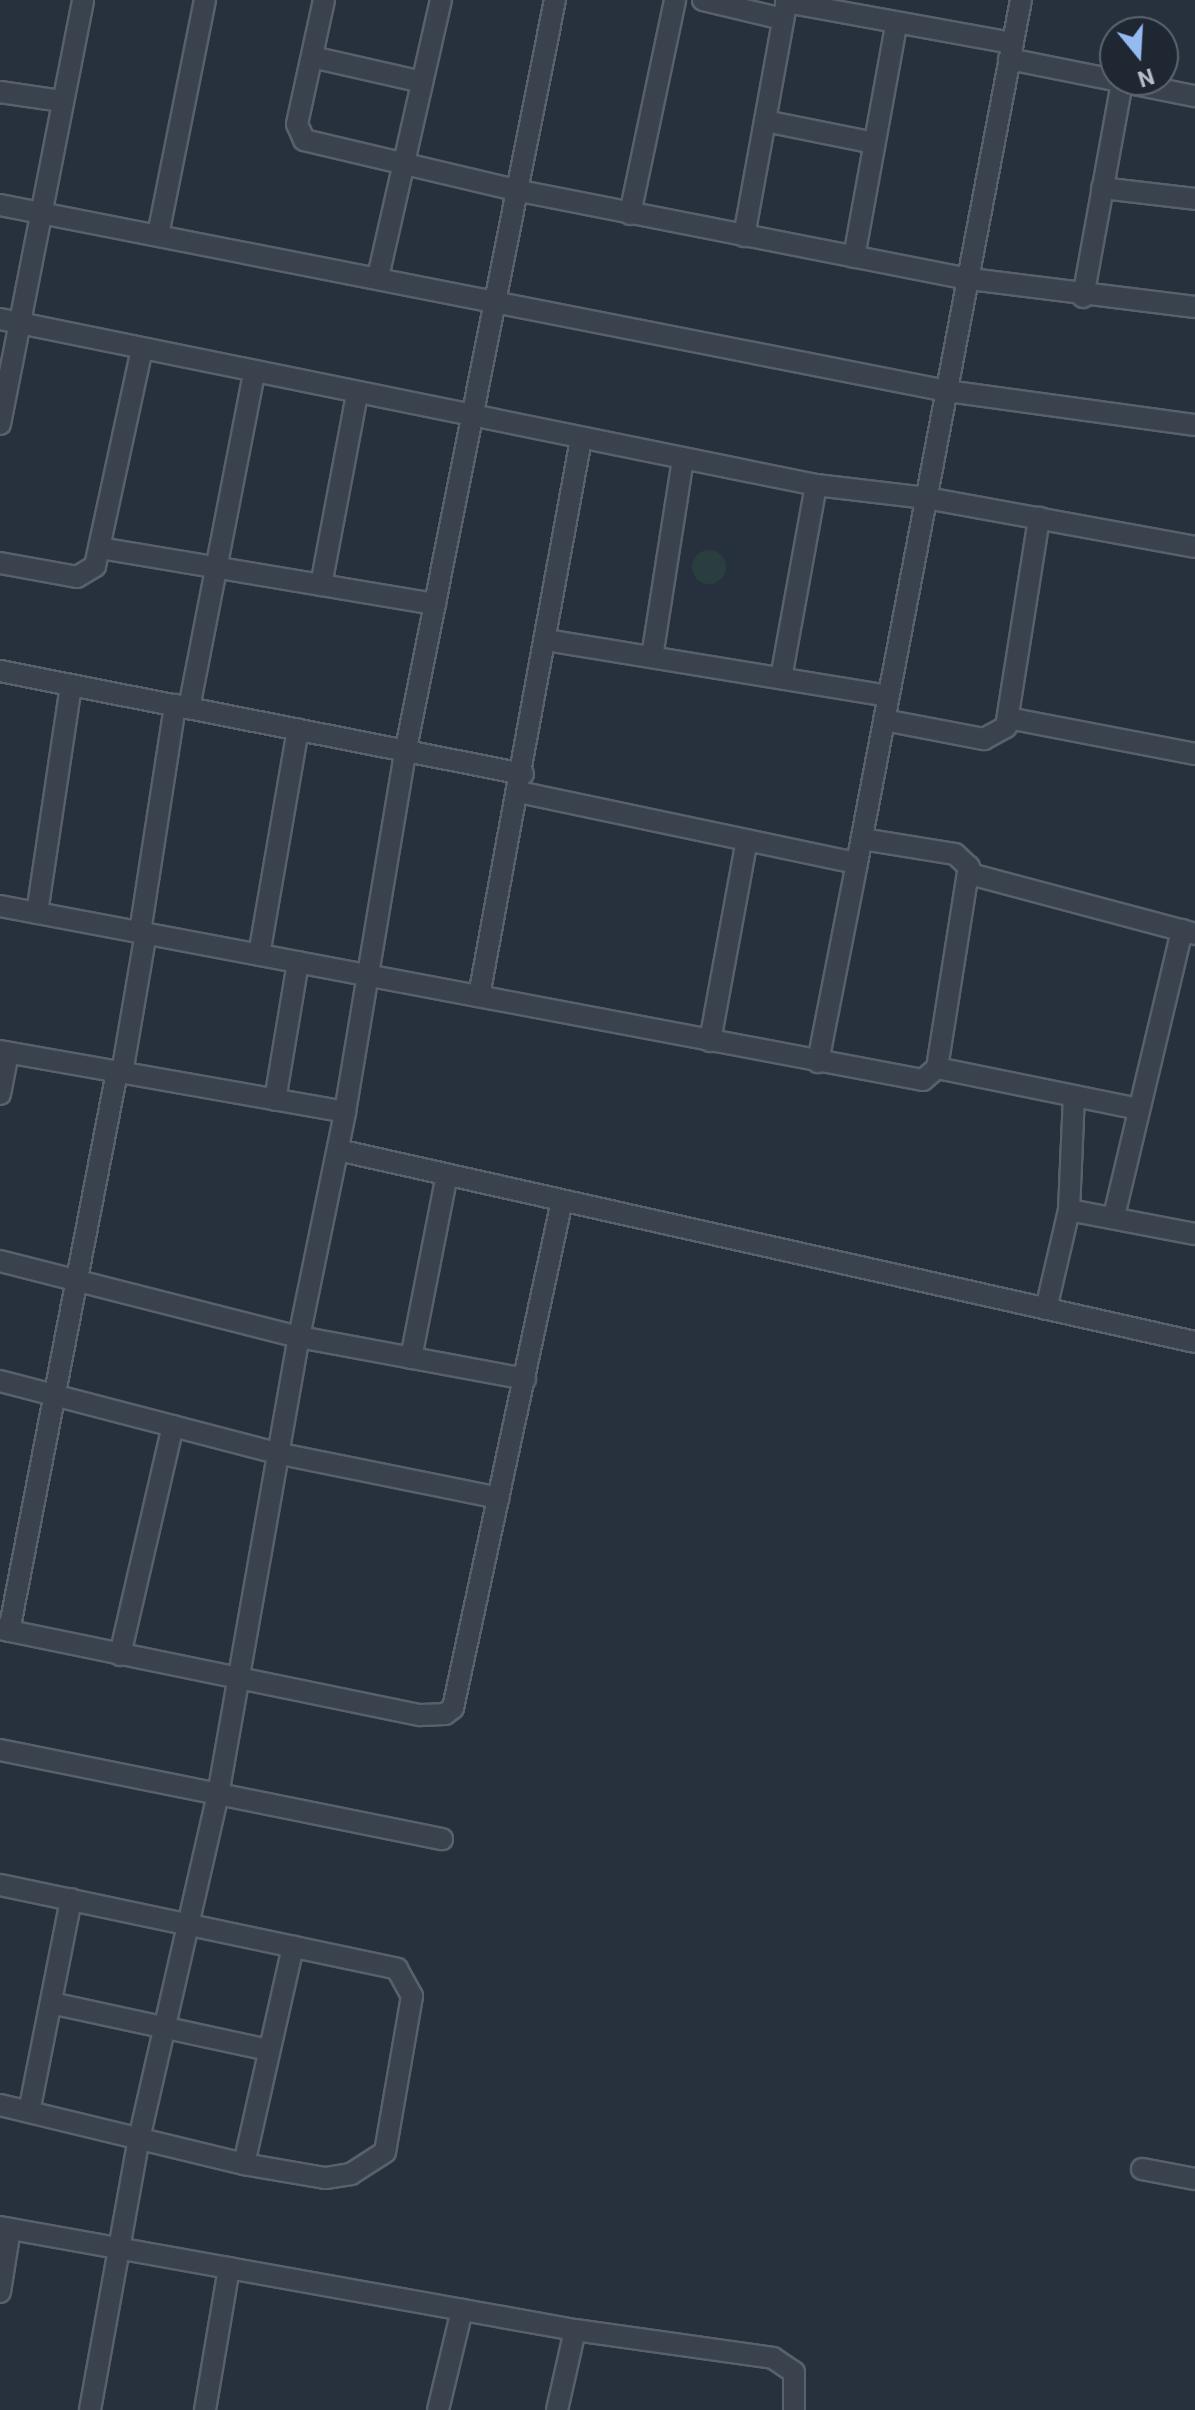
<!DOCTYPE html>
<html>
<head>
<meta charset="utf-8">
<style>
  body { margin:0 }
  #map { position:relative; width:1195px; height:2410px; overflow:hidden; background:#27313d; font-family:Roboto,sans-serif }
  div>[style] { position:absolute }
  .green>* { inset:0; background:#2a3e3f }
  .round { border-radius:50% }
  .roads { filter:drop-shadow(2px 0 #58616b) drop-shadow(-2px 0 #58616b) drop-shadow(0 2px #58616b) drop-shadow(0 -2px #58616b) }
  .minor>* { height:20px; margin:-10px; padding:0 10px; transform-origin:10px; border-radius:10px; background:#3a434d }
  span { translate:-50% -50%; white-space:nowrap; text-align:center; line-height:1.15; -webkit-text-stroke:6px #1f2832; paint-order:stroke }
  .north { position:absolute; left:1099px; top:16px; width:80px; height:80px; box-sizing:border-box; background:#1f2832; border:2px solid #5c646e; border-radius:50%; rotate:162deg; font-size:22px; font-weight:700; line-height:32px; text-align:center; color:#b7bec8 }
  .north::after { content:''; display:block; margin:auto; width:28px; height:36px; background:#94baef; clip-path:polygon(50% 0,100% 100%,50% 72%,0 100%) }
</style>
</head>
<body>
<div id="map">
  <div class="green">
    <div class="round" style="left:692px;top:550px;width:34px;height:34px"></div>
  </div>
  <div class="roads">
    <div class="minor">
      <div style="left:324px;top:0;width:127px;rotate:102.3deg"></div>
      <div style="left:297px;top:124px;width:17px;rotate:66deg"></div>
      <div style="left:304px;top:140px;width:217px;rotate:13.3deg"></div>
      <div style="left:515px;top:190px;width:464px;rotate:11.1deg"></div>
      <div style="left:970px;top:279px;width:227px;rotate:7.1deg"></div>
      <div style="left:703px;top:0;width:82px;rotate:13.4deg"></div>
      <div style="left:786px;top:2px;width:230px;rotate:10.3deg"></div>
      <div style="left:312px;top:57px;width:113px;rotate:12.8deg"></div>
      <div style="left:1009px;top:59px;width:190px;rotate:11.3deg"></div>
      <div style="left:0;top:92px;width:63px;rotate:8.3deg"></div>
      <div style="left:765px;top:121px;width:111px;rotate:11.4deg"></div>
      <div style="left:1102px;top:188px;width:94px;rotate:6.7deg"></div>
      <div style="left:0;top:205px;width:965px;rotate:11.11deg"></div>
      <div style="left:947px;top:391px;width:250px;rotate:7.8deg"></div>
      <div style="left:630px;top:214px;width:219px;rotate:-78.1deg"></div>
      <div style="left:158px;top:235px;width:240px;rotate:-78.7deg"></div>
      <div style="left:744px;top:236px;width:240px;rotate:-79.7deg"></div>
      <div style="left:854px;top:257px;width:235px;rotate:-79.7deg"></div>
      <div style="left:378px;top:277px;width:284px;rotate:-77.2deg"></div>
      <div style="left:1083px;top:297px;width:218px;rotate:-79.7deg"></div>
      <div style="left:0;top:319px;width:833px;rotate:11.5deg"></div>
      <div style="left:816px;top:485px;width:111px;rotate:6.7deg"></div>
      <div style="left:926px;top:498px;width:273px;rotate:10.3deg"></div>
      <div style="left:0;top:424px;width:432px;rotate:-78.9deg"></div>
      <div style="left:100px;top:548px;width:340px;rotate:9.5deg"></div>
      <div style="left:0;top:563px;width:78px;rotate:10.3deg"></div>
      <div style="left:77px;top:577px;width:21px;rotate:-31deg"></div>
      <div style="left:95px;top:566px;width:222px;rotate:-77.8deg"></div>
      <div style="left:321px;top:585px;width:194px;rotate:-79.3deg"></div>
      <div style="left:546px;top:640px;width:347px;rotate:9.3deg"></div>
      <div style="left:652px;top:657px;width:200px;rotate:-81.1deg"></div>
      <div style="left:0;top:671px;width:533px;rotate:11.14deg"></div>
      <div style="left:781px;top:678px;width:196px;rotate:-79.7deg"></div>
      <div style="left:189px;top:708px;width:341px;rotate:-79deg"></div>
      <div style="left:1008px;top:718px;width:190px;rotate:10.9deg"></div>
      <div style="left:884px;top:720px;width:102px;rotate:10.8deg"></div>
      <div style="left:984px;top:739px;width:25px;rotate:-29deg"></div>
      <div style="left:1006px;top:727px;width:212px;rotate:-81deg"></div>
      <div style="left:519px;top:792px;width:345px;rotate:11.9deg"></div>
      <div style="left:857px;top:863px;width:203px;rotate:101.1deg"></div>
      <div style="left:857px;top:863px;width:878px;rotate:-79.24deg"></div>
      <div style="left:970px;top:874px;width:233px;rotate:14.9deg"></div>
      <div style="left:0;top:906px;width:939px;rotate:10.68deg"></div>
      <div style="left:923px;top:1080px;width:18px;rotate:-41deg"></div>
      <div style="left:937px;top:1068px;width:204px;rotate:-81deg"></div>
      <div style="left:969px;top:867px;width:19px;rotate:-137deg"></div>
      <div style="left:955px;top:854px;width:94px;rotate:-170.8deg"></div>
      <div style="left:37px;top:913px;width:230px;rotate:-81.5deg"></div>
      <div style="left:140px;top:932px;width:230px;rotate:-81.2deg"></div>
      <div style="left:259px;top:955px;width:229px;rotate:-80.2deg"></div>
      <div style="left:479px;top:996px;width:566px;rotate:-79.62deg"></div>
      <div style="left:710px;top:1041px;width:204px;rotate:-79.6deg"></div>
      <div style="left:0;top:1051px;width:350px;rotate:10deg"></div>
      <div style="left:937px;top:1068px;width:206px;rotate:11.5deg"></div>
      <div style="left:122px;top:1073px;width:142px;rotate:-80.3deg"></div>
      <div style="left:0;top:1094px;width:42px;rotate:-79deg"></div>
      <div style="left:275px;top:1100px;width:140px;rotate:-80.5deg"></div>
      <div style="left:338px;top:1150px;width:878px;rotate:12.63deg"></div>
      <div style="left:1069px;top:1210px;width:113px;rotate:-87.5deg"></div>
      <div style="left:1114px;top:1216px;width:294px;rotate:-76.6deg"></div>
      <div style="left:0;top:1261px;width:309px;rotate:14.3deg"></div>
      <div style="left:299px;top:1337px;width:230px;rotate:10.5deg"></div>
      <div style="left:1046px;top:1309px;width:102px;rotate:-76.9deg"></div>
      <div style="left:1069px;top:1210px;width:128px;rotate:10.8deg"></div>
      <div style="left:411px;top:1358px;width:187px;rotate:-78.9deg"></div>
      <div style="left:0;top:1381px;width:290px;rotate:14.6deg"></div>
      <div style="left:281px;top:1454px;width:222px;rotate:11.4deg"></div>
      <div style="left:0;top:1629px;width:429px;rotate:11.6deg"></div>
      <div style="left:420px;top:1715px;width:25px;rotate:-2deg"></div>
      <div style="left:445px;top:1714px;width:10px;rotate:-37deg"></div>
      <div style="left:453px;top:1708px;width:519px;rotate:-77.87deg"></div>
      <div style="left:9px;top:1631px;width:569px;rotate:-79.07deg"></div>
      <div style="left:120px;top:1655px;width:235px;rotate:-77deg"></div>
      <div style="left:0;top:1750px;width:451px;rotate:11.4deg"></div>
      <div style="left:0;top:1885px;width:406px;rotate:11.9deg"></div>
      <div style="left:397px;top:1969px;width:31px;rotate:61deg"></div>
      <div style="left:412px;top:1996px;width:158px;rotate:99.8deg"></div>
      <div style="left:385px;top:2152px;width:40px;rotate:147.1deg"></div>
      <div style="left:351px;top:2174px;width:26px;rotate:171deg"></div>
      <div style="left:325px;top:2178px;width:82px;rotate:-170.2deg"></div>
      <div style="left:244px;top:2164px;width:251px;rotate:-166.4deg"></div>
      <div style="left:51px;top:2003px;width:223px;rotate:12.2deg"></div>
      <div style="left:29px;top:2112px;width:217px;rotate:-78.8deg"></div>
      <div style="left:244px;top:2164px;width:223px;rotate:-77.3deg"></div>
      <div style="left:1142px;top:2169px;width:54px;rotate:10.7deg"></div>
      <div style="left:0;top:2227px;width:584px;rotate:10.16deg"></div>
      <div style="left:575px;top:2330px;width:200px;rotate:8deg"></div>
      <div style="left:773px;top:2358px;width:25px;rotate:34deg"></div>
      <div style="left:794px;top:2372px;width:38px;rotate:90deg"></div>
      <div style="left:0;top:2292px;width:64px;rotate:-81deg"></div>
      <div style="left:90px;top:2410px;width:275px;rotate:-79.8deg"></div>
      <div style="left:139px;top:2139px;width:353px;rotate:-77.1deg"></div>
      <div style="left:218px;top:1795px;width:465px;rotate:-80deg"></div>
      <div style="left:299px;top:1337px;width:230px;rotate:-78.4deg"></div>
      <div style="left:345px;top:1112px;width:368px;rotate:-80.5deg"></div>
      <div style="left:406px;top:749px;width:764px;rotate:-78.75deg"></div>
      <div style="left:205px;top:2410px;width:144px;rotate:-80.4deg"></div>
      <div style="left:438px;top:2410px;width:103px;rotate:-76.5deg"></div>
      <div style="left:557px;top:2410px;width:82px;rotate:-77.3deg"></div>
    </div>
  </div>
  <div class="north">N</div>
</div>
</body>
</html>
